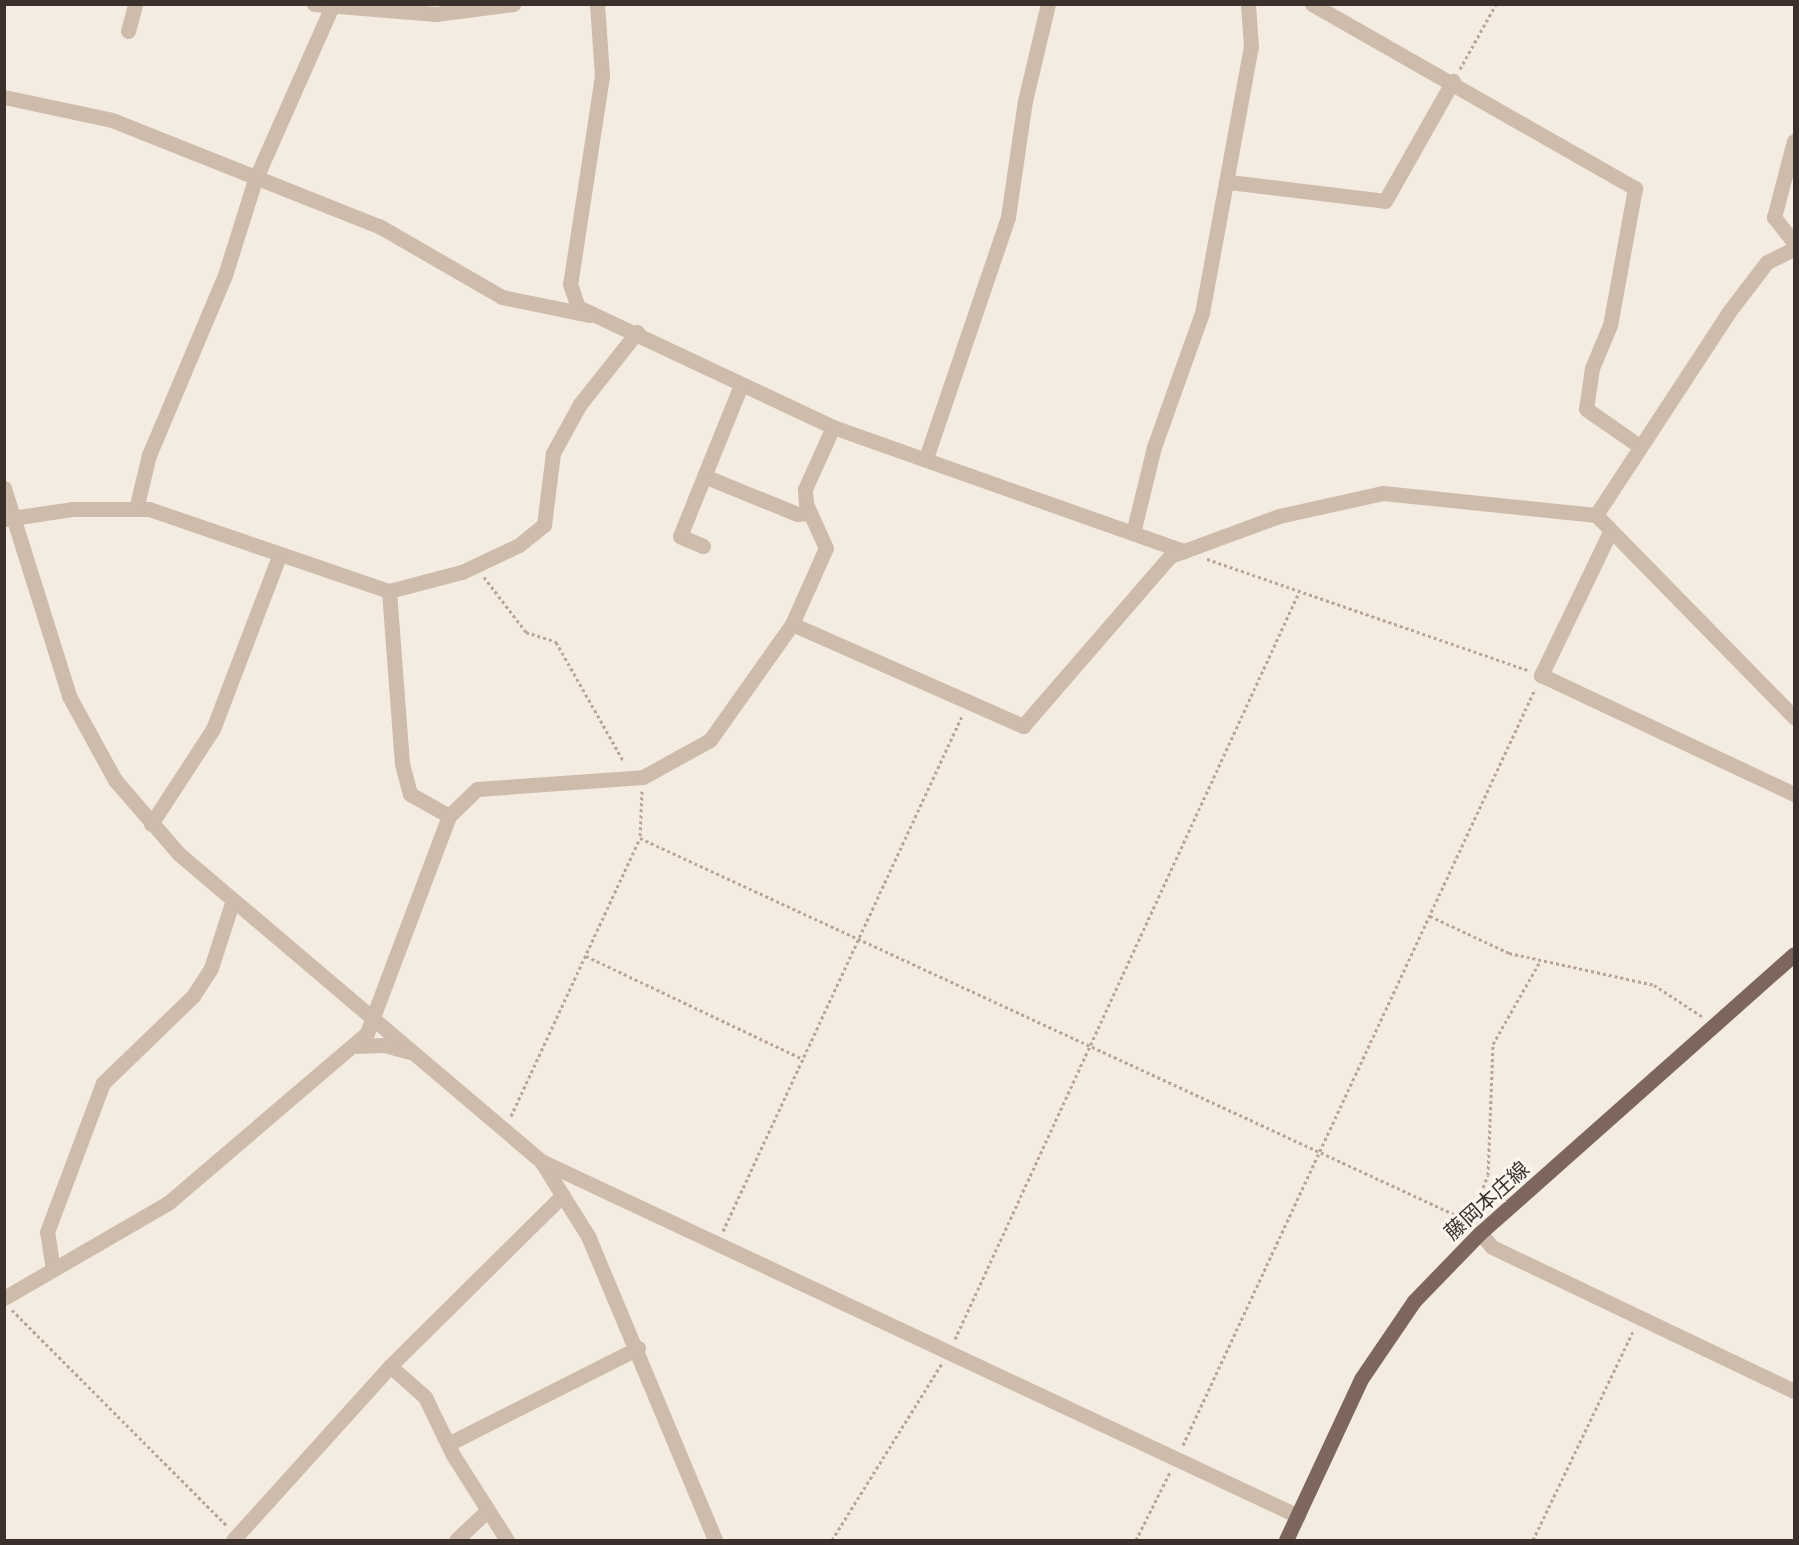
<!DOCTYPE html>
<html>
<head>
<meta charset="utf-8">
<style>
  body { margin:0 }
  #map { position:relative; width:1799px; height:1545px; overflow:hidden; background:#f4ebe1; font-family:Signika,"Noto Sans JP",sans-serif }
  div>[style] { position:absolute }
  .path>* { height:3px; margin-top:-1.5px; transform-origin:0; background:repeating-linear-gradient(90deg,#b9a596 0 3px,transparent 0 6px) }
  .minor>* { height:15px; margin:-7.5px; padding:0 7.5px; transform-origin:7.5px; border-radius:7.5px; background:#cdbbac }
  .major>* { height:15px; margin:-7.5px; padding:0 7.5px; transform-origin:7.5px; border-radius:7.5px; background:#7d675c }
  span { translate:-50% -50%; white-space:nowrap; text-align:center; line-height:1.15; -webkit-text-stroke:6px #fbf5ee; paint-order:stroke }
  .street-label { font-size:21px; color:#3b302b }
  .frame { position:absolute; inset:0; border:6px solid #3b302b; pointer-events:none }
</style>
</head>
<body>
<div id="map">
  <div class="path">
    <div style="left:1460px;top:69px;width:74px;rotate:-61deg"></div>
    <div style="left:1207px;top:559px;width:339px;rotate:19.1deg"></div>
    <div style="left:484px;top:577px;width:69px;rotate:52.6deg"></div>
    <div style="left:526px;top:632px;width:32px;rotate:18deg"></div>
    <div style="left:556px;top:642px;width:138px;rotate:60.5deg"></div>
    <div style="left:642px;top:791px;width:47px;rotate:92.4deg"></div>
    <div style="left:640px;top:838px;width:915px;rotate:24.8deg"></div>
    <div style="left:1430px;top:916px;width:87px;rotate:25.1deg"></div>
    <div style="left:1509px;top:953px;width:148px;rotate:12.4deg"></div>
    <div style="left:1654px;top:985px;width:59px;rotate:33.1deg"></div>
    <div style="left:586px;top:956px;width:240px;rotate:25.4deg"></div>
    <div style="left:511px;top:1116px;width:306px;rotate:-65.1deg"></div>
    <div style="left:1470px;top:1221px;width:49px;rotate:-68.6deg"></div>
    <div style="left:1488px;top:1175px;width:131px;rotate:-87.8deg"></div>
    <div style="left:1493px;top:1044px;width:93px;rotate:-60.4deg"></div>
    <div style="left:723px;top:1231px;width:570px;rotate:-65.1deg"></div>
    <div style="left:12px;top:1310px;width:305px;rotate:45.1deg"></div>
    <div style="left:955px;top:1339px;width:822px;rotate:-65.27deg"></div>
    <div style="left:1183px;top:1445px;width:834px;rotate:-65.03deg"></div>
    <div style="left:832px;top:1540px;width:208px;rotate:-58.1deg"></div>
    <div style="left:1136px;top:1540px;width:76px;rotate:-63.4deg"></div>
    <div style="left:1533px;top:1540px;width:232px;rotate:-64.4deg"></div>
  </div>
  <div class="minor">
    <div style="left:314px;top:4px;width:122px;rotate:4.7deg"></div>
    <div style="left:436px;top:14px;width:78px;rotate:-7.4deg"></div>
    <div style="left:597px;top:4px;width:72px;rotate:86deg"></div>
    <div style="left:602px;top:76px;width:210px;rotate:98.7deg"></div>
    <div style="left:570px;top:284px;width:24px;rotate:71deg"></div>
    <div style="left:578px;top:307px;width:282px;rotate:25.2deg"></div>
    <div style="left:833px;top:427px;width:372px;rotate:19.5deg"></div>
    <div style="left:1312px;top:4px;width:372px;rotate:29.7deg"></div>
    <div style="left:1635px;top:188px;width:139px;rotate:100.3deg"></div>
    <div style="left:1610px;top:325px;width:47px;rotate:112.7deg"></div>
    <div style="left:1592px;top:368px;width:41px;rotate:98.3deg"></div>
    <div style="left:1586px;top:409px;width:63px;rotate:34.7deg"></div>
    <div style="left:128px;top:31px;width:28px;rotate:-75deg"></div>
    <div style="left:4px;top:97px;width:110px;rotate:12deg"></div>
    <div style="left:112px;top:120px;width:287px;rotate:21.7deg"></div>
    <div style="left:379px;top:226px;width:142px;rotate:30deg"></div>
    <div style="left:502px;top:297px;width:90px;rotate:11.6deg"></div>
    <div style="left:1794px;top:141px;width:79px;rotate:104.7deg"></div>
    <div style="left:1774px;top:217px;width:33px;rotate:52deg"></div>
    <div style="left:1229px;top:182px;width:157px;rotate:6.9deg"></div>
    <div style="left:1385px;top:201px;width:138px;rotate:-60.5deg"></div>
    <div style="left:926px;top:458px;width:255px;rotate:-71.2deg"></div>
    <div style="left:1008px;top:217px;width:117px;rotate:-81.7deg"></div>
    <div style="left:1025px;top:101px;width:100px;rotate:-76.7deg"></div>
    <div style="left:704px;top:476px;width:100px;rotate:22.2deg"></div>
    <div style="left:797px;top:514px;width:13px;rotate:-4deg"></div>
    <div style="left:4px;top:488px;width:218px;rotate:72.6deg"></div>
    <div style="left:69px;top:696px;width:96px;rotate:61.3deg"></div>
    <div style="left:115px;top:780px;width:98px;rotate:49.1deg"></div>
    <div style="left:179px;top:854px;width:475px;rotate:40.3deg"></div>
    <div style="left:541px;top:1161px;width:89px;rotate:57.9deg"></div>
    <div style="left:588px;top:1236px;width:329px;rotate:67.3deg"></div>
    <div style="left:136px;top:509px;width:56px;rotate:-76.5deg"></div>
    <div style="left:149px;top:455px;width:195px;rotate:-67.1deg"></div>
    <div style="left:225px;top:275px;width:100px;rotate:-72.5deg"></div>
    <div style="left:255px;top:180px;width:193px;rotate:-66.1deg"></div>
    <div style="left:1596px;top:515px;width:241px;rotate:-56.8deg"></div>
    <div style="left:1728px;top:313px;width:64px;rotate:-52.6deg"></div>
    <div style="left:1767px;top:262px;width:30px;rotate:-26deg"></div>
    <div style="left:1596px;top:515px;width:283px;rotate:45.6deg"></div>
    <div style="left:5px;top:519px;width:69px;rotate:-8.4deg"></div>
    <div style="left:73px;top:509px;width:76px"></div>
    <div style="left:149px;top:509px;width:254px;rotate:18.9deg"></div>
    <div style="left:389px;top:591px;width:75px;rotate:-14.6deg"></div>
    <div style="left:462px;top:572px;width:63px;rotate:-25.3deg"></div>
    <div style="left:519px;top:545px;width:32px;rotate:-39deg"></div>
    <div style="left:544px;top:525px;width:73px;rotate:-82.9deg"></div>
    <div style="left:553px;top:453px;width:56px;rotate:-61.1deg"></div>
    <div style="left:580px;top:404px;width:92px;rotate:-51.6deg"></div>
    <div style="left:1133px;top:533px;width:89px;rotate:-76.3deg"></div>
    <div style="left:1154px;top:447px;width:142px;rotate:-70.3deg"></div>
    <div style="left:1202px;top:313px;width:270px;rotate:-79.6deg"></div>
    <div style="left:1251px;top:47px;width:43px;rotate:-94deg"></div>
    <div style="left:1609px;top:534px;width:157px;rotate:115.7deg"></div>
    <div style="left:1541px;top:675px;width:280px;rotate:25.2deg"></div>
    <div style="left:703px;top:546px;width:25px;rotate:-157deg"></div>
    <div style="left:680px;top:536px;width:163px;rotate:-68deg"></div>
    <div style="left:389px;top:591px;width:173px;rotate:85.7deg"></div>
    <div style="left:402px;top:764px;width:31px;rotate:75deg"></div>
    <div style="left:410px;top:794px;width:45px;rotate:29.4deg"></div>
    <div style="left:792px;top:624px;width:253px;rotate:23.8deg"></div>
    <div style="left:1023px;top:726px;width:225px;rotate:-49.1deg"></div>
    <div style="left:1170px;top:556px;width:15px;rotate:-20deg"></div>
    <div style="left:1184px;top:551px;width:101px;rotate:-20.2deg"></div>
    <div style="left:1279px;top:516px;width:107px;rotate:-12.5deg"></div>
    <div style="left:1383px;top:493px;width:214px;rotate:5.9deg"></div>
    <div style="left:151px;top:824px;width:113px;rotate:-56.9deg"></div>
    <div style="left:213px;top:729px;width:187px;rotate:-69.1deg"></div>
    <div style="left:355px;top:1046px;width:29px;rotate:-2deg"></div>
    <div style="left:384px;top:1045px;width:27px;rotate:15deg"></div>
    <div style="left:541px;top:1161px;width:836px;rotate:25.12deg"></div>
    <div style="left:1480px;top:1233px;width:18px;rotate:49deg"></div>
    <div style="left:1492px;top:1247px;width:335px;rotate:25.5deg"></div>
    <div style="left:53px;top:1269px;width:37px;rotate:-99deg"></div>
    <div style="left:47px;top:1232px;width:159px;rotate:-69.4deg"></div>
    <div style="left:103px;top:1083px;width:125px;rotate:-44deg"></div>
    <div style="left:193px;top:996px;width:33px;rotate:-57deg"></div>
    <div style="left:211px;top:968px;width:71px;rotate:-72.1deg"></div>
    <div style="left:4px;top:1298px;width:190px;rotate:-30.1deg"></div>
    <div style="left:168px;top:1203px;width:262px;rotate:-40.5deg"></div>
    <div style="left:367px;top:1033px;width:232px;rotate:-69.3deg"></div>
    <div style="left:449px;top:816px;width:39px;rotate:-44deg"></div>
    <div style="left:477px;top:789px;width:166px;rotate:-4.1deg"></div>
    <div style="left:643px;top:777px;width:77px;rotate:-28.9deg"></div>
    <div style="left:710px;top:740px;width:142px;rotate:-54.7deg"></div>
    <div style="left:792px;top:624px;width:83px;rotate:-65.9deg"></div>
    <div style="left:826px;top:548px;width:48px;rotate:-114.4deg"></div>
    <div style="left:806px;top:504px;width:15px;rotate:-94deg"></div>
    <div style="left:805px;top:489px;width:68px;rotate:-65.7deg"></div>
    <div style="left:390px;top:1366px;width:47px;rotate:41.5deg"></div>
    <div style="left:425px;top:1397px;width:64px;rotate:64.2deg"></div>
    <div style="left:453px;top:1455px;width:101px;rotate:57.6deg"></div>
    <div style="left:448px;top:1444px;width:213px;rotate:-26.8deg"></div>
    <div style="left:233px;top:1540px;width:234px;rotate:-47.9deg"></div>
    <div style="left:390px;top:1366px;width:243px;rotate:-44.7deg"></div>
    <div style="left:456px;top:1540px;width:42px;rotate:-43.1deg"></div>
  </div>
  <div class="major">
    <div style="left:1286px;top:1540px;width:178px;rotate:-65deg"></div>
    <div style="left:1361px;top:1379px;width:94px;rotate:-55.8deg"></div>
    <div style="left:1414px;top:1301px;width:95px;rotate:-45.9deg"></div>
    <div style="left:1480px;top:1233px;width:420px;rotate:-41.6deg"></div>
  </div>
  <div class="street-label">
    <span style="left:1487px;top:1201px;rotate:-42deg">藤岡本庄線</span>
  </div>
  <div class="frame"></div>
</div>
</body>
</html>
